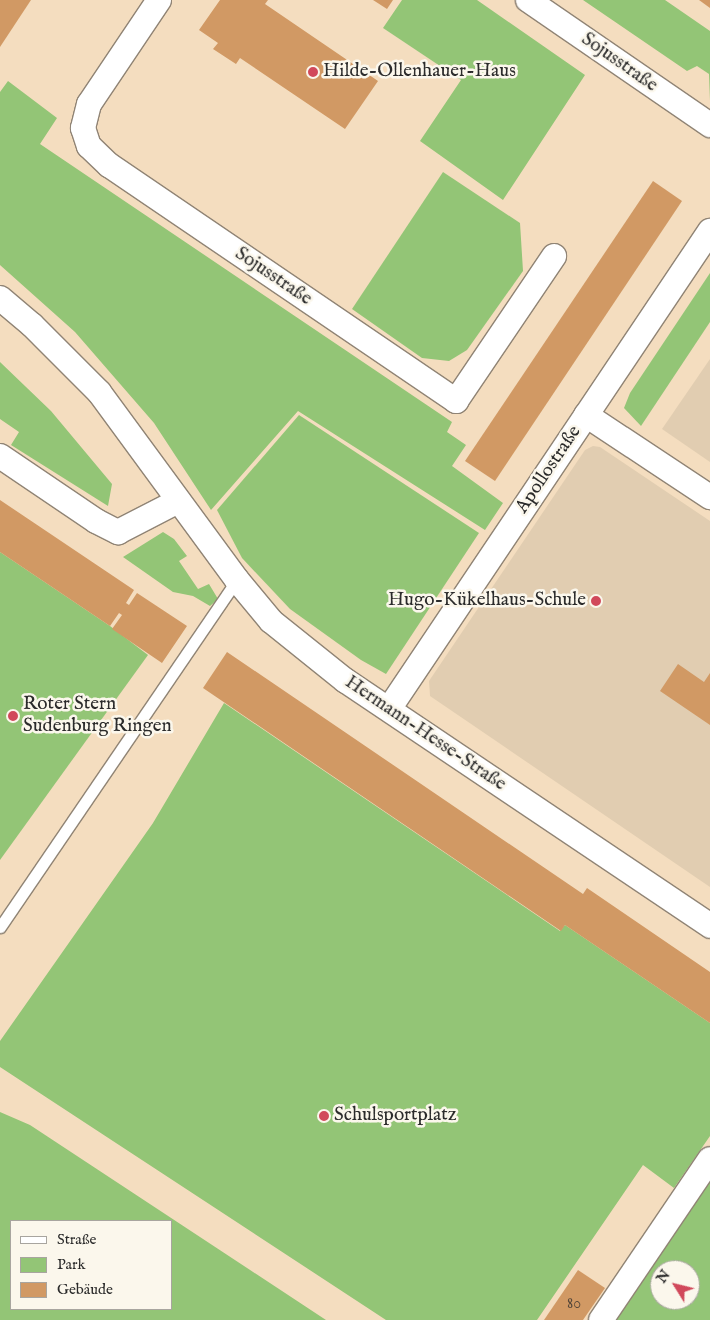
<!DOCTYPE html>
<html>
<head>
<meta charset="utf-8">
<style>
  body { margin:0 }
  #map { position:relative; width:710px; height:1320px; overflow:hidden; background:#f4ddbf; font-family:"IM FELL English",serif }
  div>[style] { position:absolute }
  .built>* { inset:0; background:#e1cdb1 }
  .green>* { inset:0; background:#93c576 }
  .building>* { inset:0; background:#d19964 }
  .roads { filter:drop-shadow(1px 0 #908475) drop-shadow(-1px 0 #908475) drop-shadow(0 1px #908475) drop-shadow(0 -1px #908475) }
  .service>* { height:11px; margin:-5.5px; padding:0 5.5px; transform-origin:5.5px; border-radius:5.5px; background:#fff }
  .minor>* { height:24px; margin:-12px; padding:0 12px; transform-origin:12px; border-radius:12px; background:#fff }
  .dots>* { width:14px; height:14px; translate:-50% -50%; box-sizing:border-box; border:2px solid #fbf7ec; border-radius:50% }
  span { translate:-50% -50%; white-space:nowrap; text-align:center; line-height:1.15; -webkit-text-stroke:5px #fbf7ec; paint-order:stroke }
  .number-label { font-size:16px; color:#544639 }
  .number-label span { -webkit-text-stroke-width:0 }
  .street-label { font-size:19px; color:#2b2b2b }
  .poi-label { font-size:19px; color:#2b2b2b }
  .left { translate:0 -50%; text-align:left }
  .right { translate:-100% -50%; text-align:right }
  .legend { position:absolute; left:10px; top:1220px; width:162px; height:90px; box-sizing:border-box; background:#fbf7ec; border:1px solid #a8a59f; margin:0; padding:6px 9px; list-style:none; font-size:15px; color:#2b2b2b }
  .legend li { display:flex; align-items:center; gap:10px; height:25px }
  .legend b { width:25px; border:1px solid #a8a59f }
  .north { position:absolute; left:650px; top:1260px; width:50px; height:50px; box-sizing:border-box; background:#fbf7ec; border:1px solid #a8a59f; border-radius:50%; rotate:306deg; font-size:14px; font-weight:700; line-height:20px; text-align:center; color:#2b2b2b }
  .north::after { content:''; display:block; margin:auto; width:18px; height:22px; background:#d1495b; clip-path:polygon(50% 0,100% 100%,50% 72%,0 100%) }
</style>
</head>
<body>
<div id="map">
  <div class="built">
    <div style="clip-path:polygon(710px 359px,710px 462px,662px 429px)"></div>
    <div style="clip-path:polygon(593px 446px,600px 447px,710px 521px,710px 887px,430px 696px,429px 681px,585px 450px)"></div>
  </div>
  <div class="green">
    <div style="clip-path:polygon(402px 0,477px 0,585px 75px,503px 200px,420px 141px,461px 80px,383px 28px)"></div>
    <div style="clip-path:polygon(583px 0,665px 0,710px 31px,710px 101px,709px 74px,697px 66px,687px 71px)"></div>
    <div style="clip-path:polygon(8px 81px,57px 118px,40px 144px,452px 422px,447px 432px,466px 445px,452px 466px,503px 503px,485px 530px,298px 411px,211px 510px,154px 423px,75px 332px,0 265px,0 92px)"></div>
    <div style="clip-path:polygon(443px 172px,520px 223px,523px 271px,467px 350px,449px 361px,422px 358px,352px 309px)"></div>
    <div style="clip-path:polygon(710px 273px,710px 322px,641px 426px,624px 408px,630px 393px)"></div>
    <div style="clip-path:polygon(0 362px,51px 411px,112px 484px,108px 506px,11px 445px,19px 432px,0 419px)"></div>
    <div style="clip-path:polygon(299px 415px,479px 533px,386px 674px,361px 660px,290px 609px,242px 558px,217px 510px)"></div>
    <div style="clip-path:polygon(163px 532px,174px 539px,187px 556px,179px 561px,198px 589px,209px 584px,218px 599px,210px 606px,193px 596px,173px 592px,123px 557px)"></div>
    <div style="clip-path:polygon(0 552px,110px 626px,148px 655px,0 860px)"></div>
    <div style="clip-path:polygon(224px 703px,560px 931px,565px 925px,710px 1023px,710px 1136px,674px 1188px,643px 1165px,537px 1320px,386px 1320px,0 1067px,0 1041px,153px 823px)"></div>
    <div style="clip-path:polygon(evenodd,0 1112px,30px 1125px,326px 1320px,0 1320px,0 1112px,11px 1221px,171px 1221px,171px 1309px,11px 1309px,11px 1221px)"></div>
    <div style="clip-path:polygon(evenodd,710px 1172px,710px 1320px,610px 1320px,710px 1172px,660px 1270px,690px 1270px,690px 1300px,660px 1300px,660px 1270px)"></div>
  </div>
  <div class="building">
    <div style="clip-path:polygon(0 0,31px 0,0 47px)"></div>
    <div style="clip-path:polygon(220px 0,268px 0,265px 4px,378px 81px,345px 129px,240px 58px,236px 64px,213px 49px,218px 43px,199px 30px)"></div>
    <div style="clip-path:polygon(373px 0,393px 0,387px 9px)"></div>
    <div style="clip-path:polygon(699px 0,710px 0,710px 8px)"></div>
    <div style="clip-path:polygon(653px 181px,682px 201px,495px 481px,465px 461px)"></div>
    <div style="clip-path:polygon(0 500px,134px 590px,126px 603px,129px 605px,137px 593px,187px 626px,162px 663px,112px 629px,122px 615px,119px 613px,110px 626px,0 552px)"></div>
    <div style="clip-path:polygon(227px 652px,583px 894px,587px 888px,710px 972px,710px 1023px,565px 925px,561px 931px,203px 688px)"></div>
    <div style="clip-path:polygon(678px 664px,704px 682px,710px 673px,710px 725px,660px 691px)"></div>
    <div style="clip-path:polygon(578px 1270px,605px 1288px,583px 1320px,544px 1320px)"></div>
  </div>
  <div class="roads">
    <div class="service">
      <div style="left:0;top:927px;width:420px;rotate:-55.7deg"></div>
    </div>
    <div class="minor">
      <div style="left:159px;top:0;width:125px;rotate:123.9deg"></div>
      <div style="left:89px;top:104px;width:25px;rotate:104deg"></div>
      <div style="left:83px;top:128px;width:19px;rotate:72deg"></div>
      <div style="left:89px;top:146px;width:28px;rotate:44deg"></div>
      <div style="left:109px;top:165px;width:420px;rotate:34.2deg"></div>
      <div style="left:456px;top:401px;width:175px;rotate:-55.9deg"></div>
      <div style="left:528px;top:0;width:221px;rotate:34.5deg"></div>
      <div style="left:0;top:298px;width:42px;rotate:40.2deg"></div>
      <div style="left:32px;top:325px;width:95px;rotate:45deg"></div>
      <div style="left:99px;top:392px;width:233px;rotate:53.7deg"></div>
      <div style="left:237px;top:580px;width:53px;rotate:50.3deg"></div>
      <div style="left:271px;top:621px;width:96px;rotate:38.7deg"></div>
      <div style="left:346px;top:681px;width:439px;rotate:33.9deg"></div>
      <div style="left:586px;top:415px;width:149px;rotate:33.5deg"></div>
      <div style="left:0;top:456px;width:116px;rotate:34.1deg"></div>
      <div style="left:96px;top:521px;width:25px;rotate:27deg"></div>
      <div style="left:118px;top:532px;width:68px;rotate:-27.3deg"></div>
      <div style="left:389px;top:709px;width:576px;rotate:-56.12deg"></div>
      <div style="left:601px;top:1320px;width:194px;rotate:-55.9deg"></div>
    </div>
  </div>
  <div class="dots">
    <div style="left:313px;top:72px;background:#d1495b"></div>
    <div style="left:596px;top:601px;background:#d1495b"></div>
    <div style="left:13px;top:716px;background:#d1495b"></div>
    <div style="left:324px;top:1116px;background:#d1495b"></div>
  </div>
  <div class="number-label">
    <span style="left:574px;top:1304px">80</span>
  </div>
  <div class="street-label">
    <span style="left:619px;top:63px;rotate:35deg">Sojusstraße</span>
    <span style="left:273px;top:277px;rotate:34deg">Sojusstraße</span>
    <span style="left:549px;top:470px;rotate:-56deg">Apollostraße</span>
    <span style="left:425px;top:734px;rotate:34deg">Hermann-Hesse-Straße</span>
  </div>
  <div class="poi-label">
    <span class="left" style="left:323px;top:72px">Hilde-Ollenhauer-Haus</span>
    <span class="right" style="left:586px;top:601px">Hugo-Kükelhaus-Schule</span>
    <span class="left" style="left:23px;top:716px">Roter Stern<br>Sudenburg Ringen</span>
    <span class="left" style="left:334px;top:1116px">Schulsportplatz</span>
  </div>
  <ul class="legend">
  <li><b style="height:6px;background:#fff"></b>Straße</li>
  <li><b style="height:14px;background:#93c576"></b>Park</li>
  <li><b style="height:14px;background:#d19964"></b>Gebäude</li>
  </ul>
  <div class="north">N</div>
</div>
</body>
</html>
